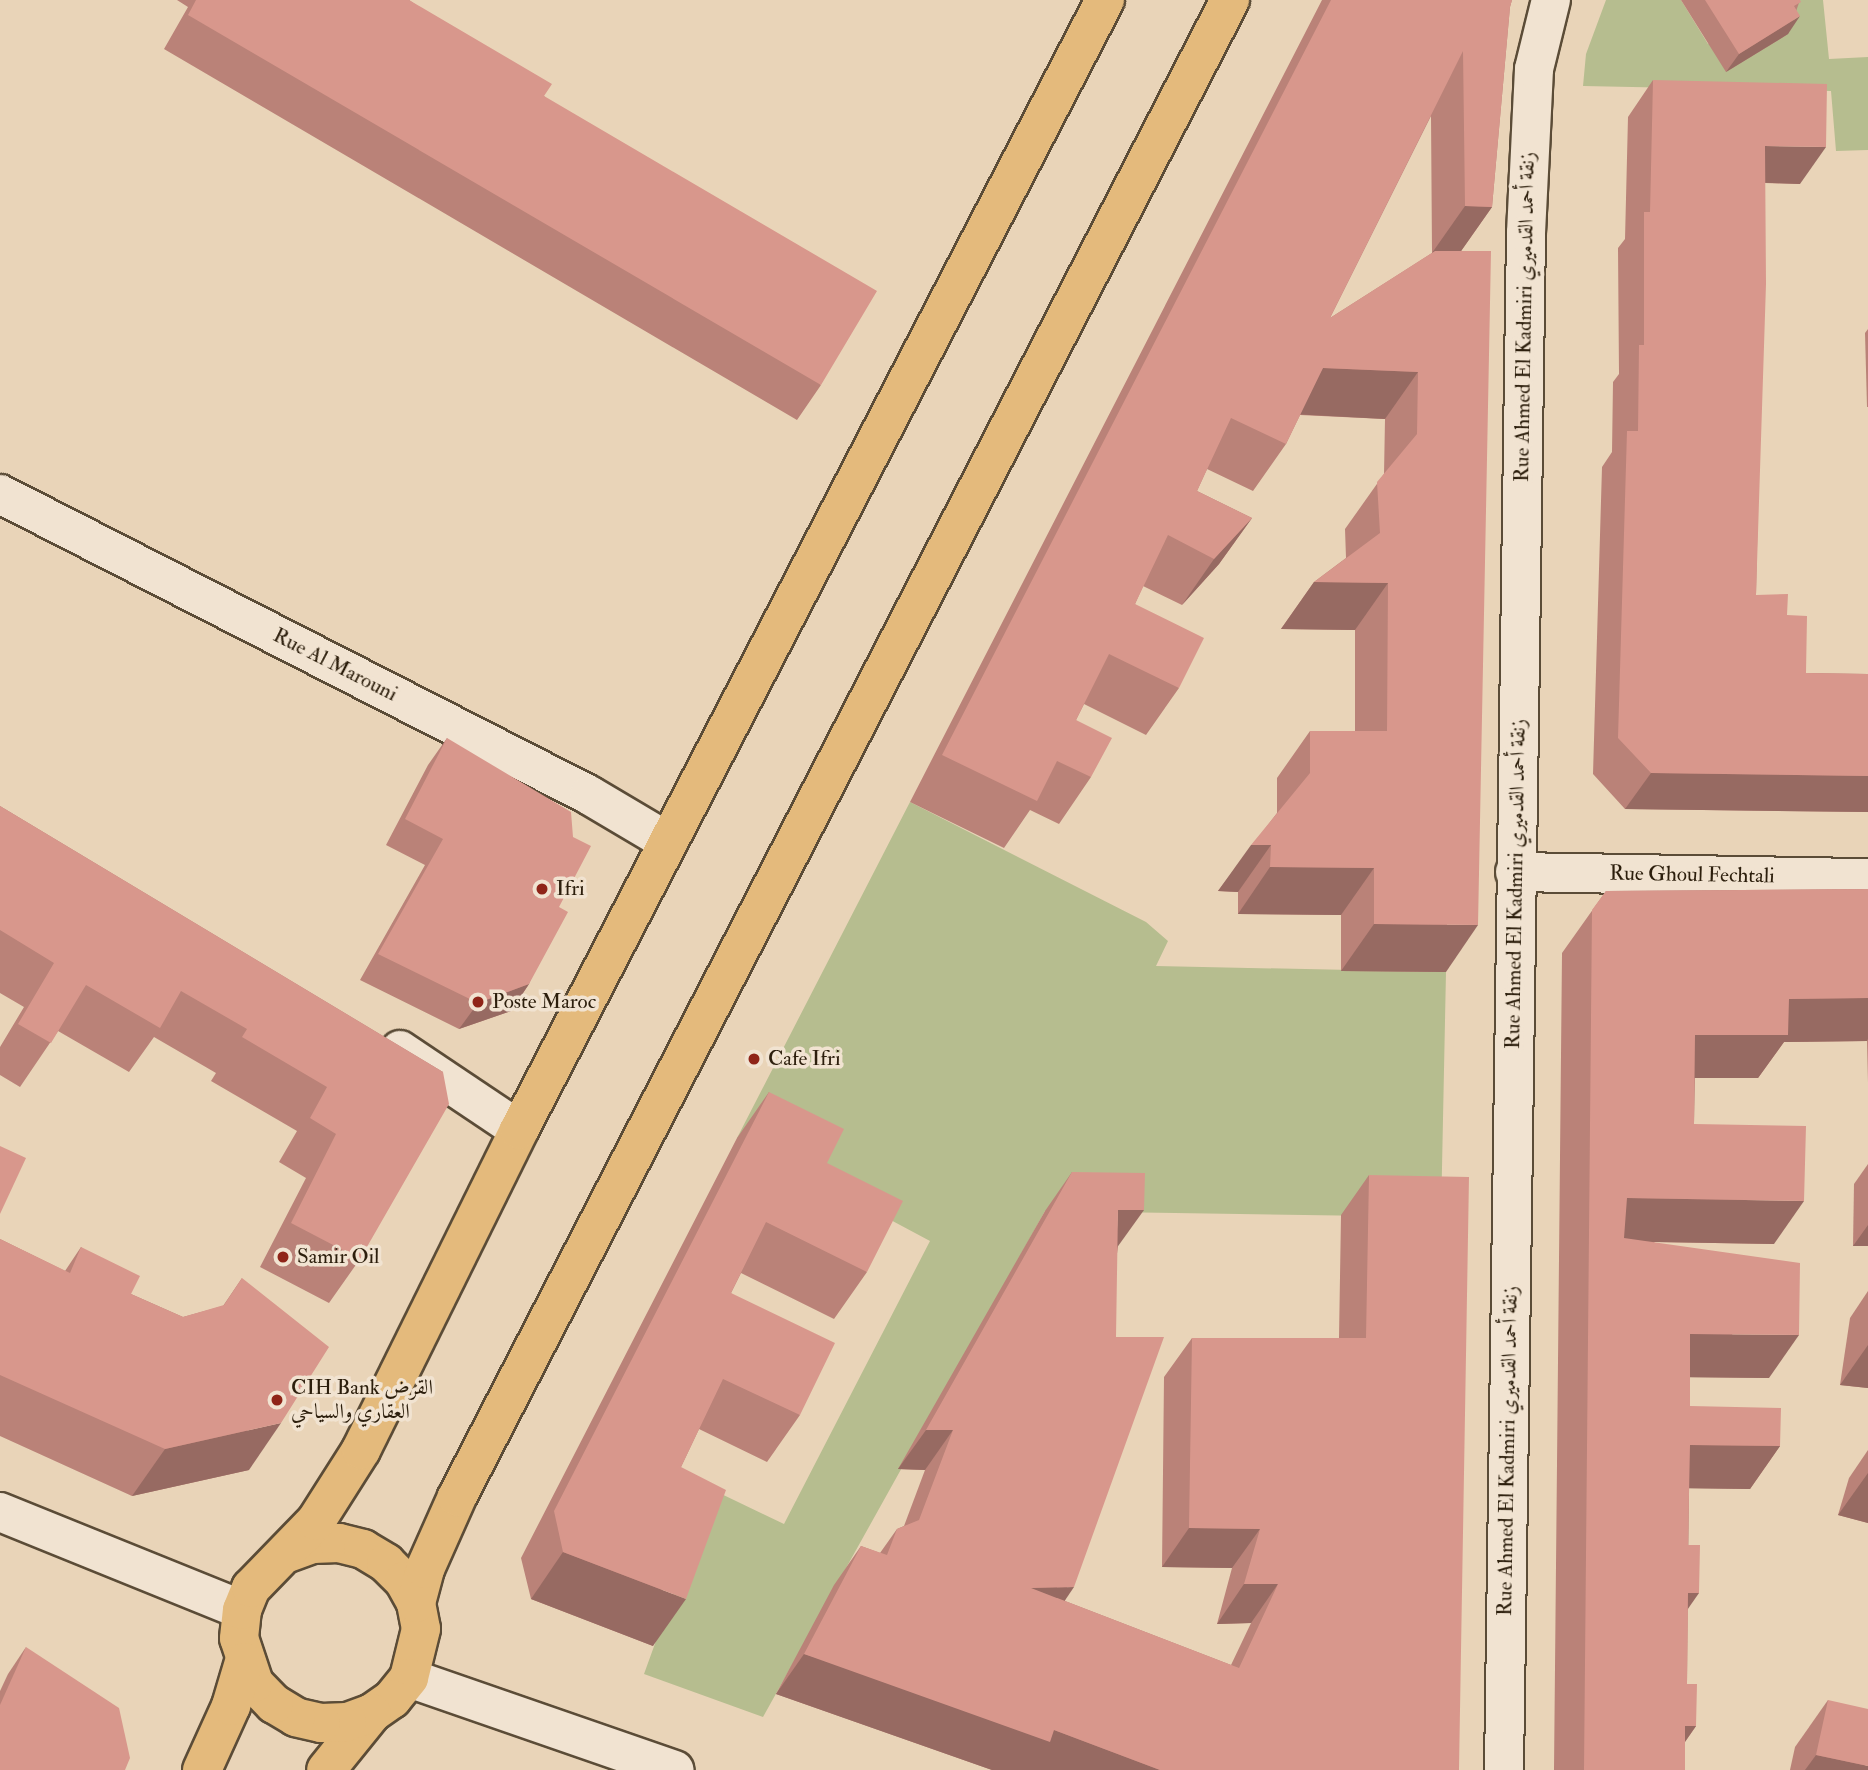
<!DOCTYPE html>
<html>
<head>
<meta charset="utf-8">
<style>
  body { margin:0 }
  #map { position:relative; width:1868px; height:1770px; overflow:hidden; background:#e9d4b8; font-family:"IM FELL Double Pica",Amiri,serif }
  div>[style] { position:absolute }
  .green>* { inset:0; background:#b6bd8f }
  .roads { filter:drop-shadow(2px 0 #5b4c37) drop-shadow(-2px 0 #5b4c37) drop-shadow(0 2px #5b4c37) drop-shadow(0 -2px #5b4c37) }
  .minor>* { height:38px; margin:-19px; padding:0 19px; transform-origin:19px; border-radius:19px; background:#f1e3d1 }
  .major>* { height:38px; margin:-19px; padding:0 19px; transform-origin:19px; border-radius:19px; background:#e4ba7c }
  .wall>* { inset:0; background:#ba8278 }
  .shaded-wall>* { inset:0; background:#976a62 }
  .building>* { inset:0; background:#d8978c }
  .dots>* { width:19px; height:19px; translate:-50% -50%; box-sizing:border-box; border:4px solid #f1e3d1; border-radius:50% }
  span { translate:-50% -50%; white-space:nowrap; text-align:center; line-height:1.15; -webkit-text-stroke:7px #f1e3d1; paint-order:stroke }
  .street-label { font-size:21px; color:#2c1e0c }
  .poi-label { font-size:21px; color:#2c1e0c }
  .left { translate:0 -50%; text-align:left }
</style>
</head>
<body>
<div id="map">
  <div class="green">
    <div style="clip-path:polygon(1606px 0,1681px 0,1708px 44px,1790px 0,1823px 0,1829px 59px,1868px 57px,1868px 150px,1836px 151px,1831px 91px,1583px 86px,1586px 54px)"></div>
    <div style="clip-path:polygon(910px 802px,1146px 922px,1168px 941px,1156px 966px,1446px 972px,1441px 1217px,1045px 1211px,763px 1717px,644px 1674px,711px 1489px,784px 1524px,930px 1241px,737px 1138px)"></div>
  </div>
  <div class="roads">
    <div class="minor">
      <div style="left:0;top:494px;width:661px;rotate:27.07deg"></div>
      <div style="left:589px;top:795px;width:92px;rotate:30.7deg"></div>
      <div style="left:1515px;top:872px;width:353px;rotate:1deg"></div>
      <div style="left:400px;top:1050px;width:143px;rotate:33.9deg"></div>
      <div style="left:0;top:1512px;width:261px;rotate:22deg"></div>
      <div style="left:409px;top:1678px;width:281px;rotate:19.1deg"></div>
      <div style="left:1504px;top:1770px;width:1537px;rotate:-89.18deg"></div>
      <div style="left:1526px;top:233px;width:164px;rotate:-87.2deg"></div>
      <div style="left:1534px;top:69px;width:71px;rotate:-76.2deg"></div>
    </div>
    <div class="major">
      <div style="left:288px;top:1553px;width:27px;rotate:-20deg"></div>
      <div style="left:313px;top:1544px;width:26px;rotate:-2deg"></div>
      <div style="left:339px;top:1543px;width:25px;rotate:14deg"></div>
      <div style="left:363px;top:1549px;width:27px;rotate:31deg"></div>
      <div style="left:386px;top:1563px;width:25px;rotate:45deg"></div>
      <div style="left:404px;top:1581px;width:25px;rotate:61deg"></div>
      <div style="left:416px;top:1603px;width:26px;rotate:79deg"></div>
      <div style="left:421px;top:1629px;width:50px;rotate:103.8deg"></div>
      <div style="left:409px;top:1678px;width:27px;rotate:129deg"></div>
      <div style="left:392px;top:1699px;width:24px;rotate:145deg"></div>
      <div style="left:372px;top:1713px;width:73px;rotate:128.9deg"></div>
      <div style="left:416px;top:1603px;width:35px;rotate:-75deg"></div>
      <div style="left:425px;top:1569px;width:79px;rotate:-66deg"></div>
      <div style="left:457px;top:1497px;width:1685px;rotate:-62.69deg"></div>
      <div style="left:372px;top:1713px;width:27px;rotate:160deg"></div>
      <div style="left:347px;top:1722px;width:26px;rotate:178deg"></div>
      <div style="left:321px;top:1723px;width:26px;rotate:-167deg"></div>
      <div style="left:296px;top:1717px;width:26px;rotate:-149deg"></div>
      <div style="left:274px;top:1704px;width:29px;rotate:-134deg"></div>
      <div style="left:254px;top:1683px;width:47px;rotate:-108.4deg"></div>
      <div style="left:239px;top:1638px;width:28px;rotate:-84deg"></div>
      <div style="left:242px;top:1610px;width:24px;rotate:-68deg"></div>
      <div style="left:251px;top:1588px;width:93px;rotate:-45.9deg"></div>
      <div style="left:316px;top:1521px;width:84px;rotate:-57.6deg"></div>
      <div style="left:361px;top:1450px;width:357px;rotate:-63.7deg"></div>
      <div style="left:519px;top:1130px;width:1273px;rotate:-62.59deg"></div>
      <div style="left:202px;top:1770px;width:70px;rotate:-65.6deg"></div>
      <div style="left:231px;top:1706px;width:46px;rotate:-73.5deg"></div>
    </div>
  </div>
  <div class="wall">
    <div style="clip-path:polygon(177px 0,409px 0,544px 96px,821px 385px,797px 420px,164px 49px,188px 7px)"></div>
    <div style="clip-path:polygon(evenodd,1322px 0,1512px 0,1510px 7px,1492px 207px,1461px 251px,1446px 972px,1341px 971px,1341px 915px,1238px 914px,1238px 892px,1218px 891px,1277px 813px,1277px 778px,1310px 731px,1355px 731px,1355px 630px,1281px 629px,1314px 582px,1346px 558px,1345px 529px,1384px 474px,1385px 419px,1300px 415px,1286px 444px,1253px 491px,1207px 469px,1197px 491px,1252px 518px,1219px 564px,1182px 605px,1143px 586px,1135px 604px,1179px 688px,1146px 735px,1084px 704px,1076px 720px,1091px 777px,1059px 824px,1030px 810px,1004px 848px,910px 802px,1322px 0,1431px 116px,1432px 253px,1330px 318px,1431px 116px)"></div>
    <div style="clip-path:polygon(1681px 0,1800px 0,1788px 34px,1726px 72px)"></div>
    <div style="clip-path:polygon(1653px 80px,1800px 184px,1765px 183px,1756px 595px,1787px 615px,1806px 673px,1868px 674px,1868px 812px,1625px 809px,1593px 774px,1602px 467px,1612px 452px,1613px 382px,1619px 374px,1618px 248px,1625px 239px,1628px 117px)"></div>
    <div style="clip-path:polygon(1868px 329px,1868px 407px,1867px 407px,1865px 333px)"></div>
    <div style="clip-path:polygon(447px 738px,559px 907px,529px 984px,511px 1011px,459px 1029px,360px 980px,425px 865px,386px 845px,428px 765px)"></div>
    <div style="clip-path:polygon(0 806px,443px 1072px,360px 1259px,329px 1303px,260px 1267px,306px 1178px,279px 1162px,297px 1131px,211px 1081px,216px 1073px,154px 1037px,129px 1072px,58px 1031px,20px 1087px,0 1075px,0 1047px,24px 1007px,0 993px)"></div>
    <div style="clip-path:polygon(1868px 889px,1868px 1083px,1867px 1041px,1784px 1042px,1758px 1078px,1695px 1078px,1694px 1124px,1774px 1244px,1654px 1242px,1769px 1378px,1690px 1377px,1690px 1406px,1780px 1446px,1750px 1489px,1689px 1488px,1687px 1684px,1696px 1726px,1685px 1742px,1685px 1770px,1554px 1770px,1562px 953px,1606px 891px)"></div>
    <div style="clip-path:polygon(769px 1092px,867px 1272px,834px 1319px,741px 1273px,731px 1293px,800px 1415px,767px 1462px,699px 1429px,681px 1467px,653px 1646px,531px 1599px,521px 1558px,737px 1138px)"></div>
    <div style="clip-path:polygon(1868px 1164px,1868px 1246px,1853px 1246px,1854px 1184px)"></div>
    <div style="clip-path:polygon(1072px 1172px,1118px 1247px,1065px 1601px,1231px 1665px,1251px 1623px,1217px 1624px,1232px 1568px,1162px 1567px,1164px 1377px,1192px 1338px,1339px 1338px,1341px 1215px,1369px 1175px,1459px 1770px,992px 1770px,776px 1694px,834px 1585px,861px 1546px,880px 1553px,897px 1529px,904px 1526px,925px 1470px,898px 1469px,1045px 1211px)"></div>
    <div style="clip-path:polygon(0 1239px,65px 1271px,81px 1247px,131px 1294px,183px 1317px,223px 1306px,242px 1278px,249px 1470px,132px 1496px,0 1436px)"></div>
    <div style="clip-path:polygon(1868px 1291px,1868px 1388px,1840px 1385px,1850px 1318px)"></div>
    <div style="clip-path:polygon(1868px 1450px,1868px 1523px,1838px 1515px,1849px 1478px)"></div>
    <div style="clip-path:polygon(26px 1647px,0 1770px,0 1691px,8px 1674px)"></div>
    <div style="clip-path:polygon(1828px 1700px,1868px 1770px,1790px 1770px,1795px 1747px)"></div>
  </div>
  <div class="shaded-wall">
    <div style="clip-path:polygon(1800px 16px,1788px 34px,1726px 72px,1739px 54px)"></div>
    <div style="clip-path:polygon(1765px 146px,1826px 147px,1800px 184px,1739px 182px)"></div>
    <div style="clip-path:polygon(1465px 206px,1492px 207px,1459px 254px,1432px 253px)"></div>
    <div style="clip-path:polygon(1323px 368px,1418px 372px,1385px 419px,1291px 414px)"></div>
    <div style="clip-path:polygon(1252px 518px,1219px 564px,1182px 605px,1214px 559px)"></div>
    <div style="clip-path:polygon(1314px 582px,1388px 583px,1355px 630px,1281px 629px)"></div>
    <div style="clip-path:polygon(1651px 773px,1868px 776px,1868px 812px,1625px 809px)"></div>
    <div style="clip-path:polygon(1251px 845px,1271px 845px,1238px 892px,1218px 891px)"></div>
    <div style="clip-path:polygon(1270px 867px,1374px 868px,1341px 915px,1238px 914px)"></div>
    <div style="clip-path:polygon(1374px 924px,1478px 925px,1446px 972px,1341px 971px)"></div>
    <div style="clip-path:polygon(529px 984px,511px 1011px,459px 1029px,478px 1003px)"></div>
    <div style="clip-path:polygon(1868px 998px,1868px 1039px,1867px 1041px,1784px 1042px,1758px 1078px,1665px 1078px,1695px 1035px,1789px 999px)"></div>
    <div style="clip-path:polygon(1627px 1198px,1804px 1201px,1774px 1244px,1597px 1241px)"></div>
    <div style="clip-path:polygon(1118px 1210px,1144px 1210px,1116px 1249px)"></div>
    <div style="clip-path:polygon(1868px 1225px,1868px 1246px,1853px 1246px)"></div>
    <div style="clip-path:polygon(1690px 1334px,1799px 1335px,1769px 1378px,1660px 1377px)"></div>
    <div style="clip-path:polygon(1868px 1345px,1868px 1388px,1840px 1385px)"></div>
    <div style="clip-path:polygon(281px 1423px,249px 1470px,132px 1496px,165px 1449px)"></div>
    <div style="clip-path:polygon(926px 1430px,953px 1430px,925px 1470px,898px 1469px)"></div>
    <div style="clip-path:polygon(1690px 1445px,1780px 1446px,1750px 1489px,1660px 1488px)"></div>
    <div style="clip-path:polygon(1868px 1473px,1868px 1523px,1838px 1515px)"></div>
    <div style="clip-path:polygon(1189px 1528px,1260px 1529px,1232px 1568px,1162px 1567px)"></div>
    <div style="clip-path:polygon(563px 1552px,686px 1599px,653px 1646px,531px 1599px)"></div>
    <div style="clip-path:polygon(1244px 1584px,1278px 1584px,1251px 1623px,1217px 1624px)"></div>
    <div style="clip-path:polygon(1074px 1587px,1047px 1627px,1031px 1588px)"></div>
    <div style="clip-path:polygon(1688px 1593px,1699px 1593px,1669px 1636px)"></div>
    <div style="clip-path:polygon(804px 1654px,1054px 1730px,1160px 1770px,992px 1770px,776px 1694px)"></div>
    <div style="clip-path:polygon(1685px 1726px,1696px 1726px,1666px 1769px)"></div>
    <div style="clip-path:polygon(1816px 1755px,1868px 1766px,1868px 1770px,1805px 1770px)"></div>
  </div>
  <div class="building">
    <div style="clip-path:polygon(196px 0,409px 0,552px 84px,544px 96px,877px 291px,821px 385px,188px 15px)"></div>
    <div style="clip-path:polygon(1331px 0,1512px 0,1510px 7px,1492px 207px,1465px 206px,1463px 51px,1330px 318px,1435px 251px,1491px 251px,1478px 925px,1374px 924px,1374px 868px,1270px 867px,1271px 845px,1251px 845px,1310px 773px,1310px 731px,1387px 731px,1388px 583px,1314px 582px,1380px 533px,1377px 482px,1417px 434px,1418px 372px,1323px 368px,1286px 444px,1231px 418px,1197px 491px,1252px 518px,1214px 559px,1168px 535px,1135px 604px,1204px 638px,1179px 688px,1109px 654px,1076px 720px,1112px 738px,1091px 777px,1057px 761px,1037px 801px,942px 755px)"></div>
    <div style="clip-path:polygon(1705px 0,1800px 0,1801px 2px,1794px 6px,1800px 16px,1739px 54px)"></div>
    <div style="clip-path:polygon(1653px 80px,1827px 84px,1826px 147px,1765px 146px,1766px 284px,1756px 595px,1788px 594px,1787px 615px,1807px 616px,1806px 673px,1868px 674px,1868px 776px,1651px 773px,1618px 738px,1627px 431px,1638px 431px,1639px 345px,1644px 345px,1644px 212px,1650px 212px)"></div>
    <div style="clip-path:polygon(447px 738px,571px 812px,573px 837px,591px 846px,559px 907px,568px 912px,529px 984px,478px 1003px,378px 954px,443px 839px,405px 819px)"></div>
    <div style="clip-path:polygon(0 806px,443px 1072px,449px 1104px,360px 1259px,291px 1223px,336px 1134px,310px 1118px,327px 1087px,242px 1037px,247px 1029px,181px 991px,160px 1028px,86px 985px,51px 1043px,18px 1024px,54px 963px,0 930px)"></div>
    <div style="clip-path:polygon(1868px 889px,1868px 998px,1789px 999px,1788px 1035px,1695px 1035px,1694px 1124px,1806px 1126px,1804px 1201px,1627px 1198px,1624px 1238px,1800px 1263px,1799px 1335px,1690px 1334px,1690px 1406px,1781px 1408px,1780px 1446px,1690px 1445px,1688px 1545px,1700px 1545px,1699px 1593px,1688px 1593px,1687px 1684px,1697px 1684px,1696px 1726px,1685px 1726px,1685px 1770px,1584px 1770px,1592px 910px,1606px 891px)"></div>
    <div style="clip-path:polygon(769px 1092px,844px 1129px,827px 1163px,903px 1201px,867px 1272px,766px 1222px,731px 1293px,835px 1343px,800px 1415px,723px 1379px,681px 1467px,726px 1490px,686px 1599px,563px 1552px,554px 1511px)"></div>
    <div style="clip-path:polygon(0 1146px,26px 1158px,0 1214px)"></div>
    <div style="clip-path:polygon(1072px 1172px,1145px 1173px,1144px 1210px,1118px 1210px,1116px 1337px,1164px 1337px,1074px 1587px,1031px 1588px,1239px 1668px,1278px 1584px,1244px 1584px,1260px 1529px,1189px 1528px,1192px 1338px,1366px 1338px,1369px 1175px,1469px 1177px,1459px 1770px,1160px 1770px,1054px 1730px,1050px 1742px,804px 1654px,861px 1546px,887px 1555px,897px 1529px,919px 1520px,953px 1430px,926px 1430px)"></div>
    <div style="clip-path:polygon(0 1239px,70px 1273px,81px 1247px,140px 1276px,131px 1294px,183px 1317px,224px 1305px,242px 1278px,329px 1347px,281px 1423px,165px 1449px,0 1375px)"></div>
    <div style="clip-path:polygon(26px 1647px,119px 1708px,130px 1758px,125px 1770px,0 1770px,0 1705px)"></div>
    <div style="clip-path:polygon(1828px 1700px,1868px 1709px,1868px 1766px,1816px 1755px)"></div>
  </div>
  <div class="dots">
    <div style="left:542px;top:889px;background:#8f2418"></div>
    <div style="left:478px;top:1002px;background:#8f2418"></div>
    <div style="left:754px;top:1059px;background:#8f2418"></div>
    <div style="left:283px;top:1257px;background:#8f2418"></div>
    <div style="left:277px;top:1400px;background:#8f2418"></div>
  </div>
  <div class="street-label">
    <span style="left:1525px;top:317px;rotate:-89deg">Rue Ahmed El Kadmiri زنقة أحمد القدميري</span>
    <span style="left:335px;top:665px;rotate:27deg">Rue Al Marouni</span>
    <span style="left:1692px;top:875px;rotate:1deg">Rue Ghoul Fechtali</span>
    <span style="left:1516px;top:884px;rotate:-89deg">Rue Ahmed El Kadmiri زنقة أحمد القدميري</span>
    <span style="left:1508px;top:1451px;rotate:-89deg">Rue Ahmed El Kadmiri زنقة أحمد القدميري</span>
  </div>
  <div class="poi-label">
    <span class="left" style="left:556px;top:889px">Ifri</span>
    <span class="left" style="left:492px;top:1002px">Poste Maroc</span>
    <span class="left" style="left:768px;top:1059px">Cafe Ifri</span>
    <span class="left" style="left:297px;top:1257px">Samir Oil</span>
    <span class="left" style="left:291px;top:1400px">CIH Bank القرض<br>العقاري والسياحي</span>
  </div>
</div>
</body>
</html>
